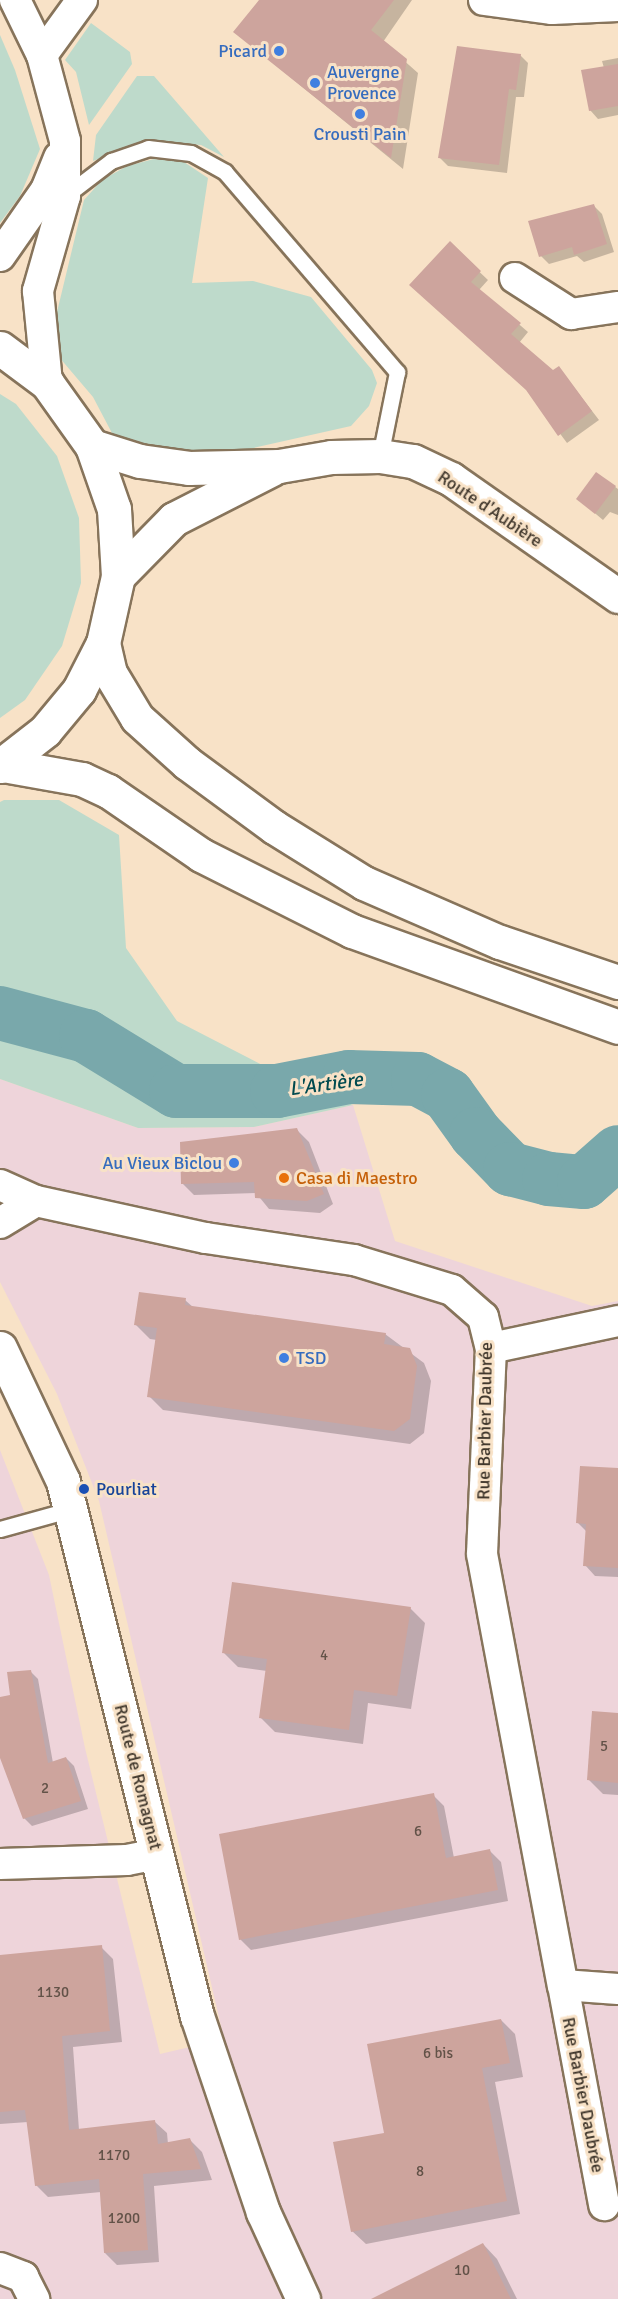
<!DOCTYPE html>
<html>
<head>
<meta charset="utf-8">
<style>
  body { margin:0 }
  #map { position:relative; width:618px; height:2299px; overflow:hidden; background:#f8e2c7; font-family:Signika,sans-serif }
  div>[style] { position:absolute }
  .industrial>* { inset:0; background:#eed4da }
  .green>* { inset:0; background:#bedacb }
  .shadow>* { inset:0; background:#0003 }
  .river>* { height:54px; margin:-27px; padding:0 27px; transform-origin:27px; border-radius:27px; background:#79a8ab }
  .building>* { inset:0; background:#cda49d }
  .roads { filter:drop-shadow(2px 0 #87745b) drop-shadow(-2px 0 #87745b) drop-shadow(0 2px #87745b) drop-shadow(0 -2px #87745b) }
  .lane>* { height:15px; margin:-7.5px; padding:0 7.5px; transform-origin:7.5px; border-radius:7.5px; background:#fff }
  .street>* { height:30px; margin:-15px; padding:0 15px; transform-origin:15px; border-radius:15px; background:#fff }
  .secondary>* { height:33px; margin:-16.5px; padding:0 16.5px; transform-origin:16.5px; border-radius:16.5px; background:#fff }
  .primary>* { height:33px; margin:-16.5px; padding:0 16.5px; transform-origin:16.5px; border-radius:16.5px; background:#fff }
  .highway>* { height:33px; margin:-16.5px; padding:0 16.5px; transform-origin:16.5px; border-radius:16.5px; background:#fff }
  .dots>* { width:16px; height:16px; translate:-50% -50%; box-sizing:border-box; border:3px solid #f8e2c7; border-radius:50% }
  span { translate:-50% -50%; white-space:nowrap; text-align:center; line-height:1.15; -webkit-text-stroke:6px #f8e2c7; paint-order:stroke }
  .number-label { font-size:15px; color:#625248 }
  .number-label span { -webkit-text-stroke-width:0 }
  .shop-label { font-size:18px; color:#366cbe }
  .right { translate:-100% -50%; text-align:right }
  .left { translate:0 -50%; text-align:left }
  .street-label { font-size:18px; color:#3f362b }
  .food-label { font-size:18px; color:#c56008 }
  .transit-label { font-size:18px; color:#164399 }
  .water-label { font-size:20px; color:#004a4f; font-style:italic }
</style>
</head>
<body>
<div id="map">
  <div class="industrial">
    <div style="clip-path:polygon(0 1079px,138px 1128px,254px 1127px,353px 1105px,395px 1241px,592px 1306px,618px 1301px,618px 2299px,0 2299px,0 1450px,49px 1575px,85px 1748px,160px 2054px,224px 2039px,99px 1501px,57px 1394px,0 1282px)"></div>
  </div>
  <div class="green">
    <div style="clip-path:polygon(91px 23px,130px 52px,132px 64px,89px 125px,76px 72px,65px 60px)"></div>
    <div style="clip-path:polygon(0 35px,15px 70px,40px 149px,20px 196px,0 223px)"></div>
    <div style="clip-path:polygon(137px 76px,154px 76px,224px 157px,201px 145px,147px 140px,93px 161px,96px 135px)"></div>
    <div style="clip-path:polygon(154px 159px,184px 162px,208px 178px,192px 283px,253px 281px,311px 297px,372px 370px,377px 383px,369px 406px,351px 426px,200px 460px,166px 458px,113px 435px,93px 397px,59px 357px,57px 312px,84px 200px,102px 180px,127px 166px)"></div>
    <div style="clip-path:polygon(0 394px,16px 404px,57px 456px,79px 518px,81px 583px,62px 646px,25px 700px,0 718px)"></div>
    <div style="clip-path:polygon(4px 800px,59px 800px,119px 835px,126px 948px,177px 1021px,278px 1073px,353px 1105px,254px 1127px,138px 1128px,0 1079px,0 802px)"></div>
  </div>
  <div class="shadow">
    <div style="clip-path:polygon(261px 0,412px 0,383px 42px,418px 73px,403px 169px,235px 32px)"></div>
    <div style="clip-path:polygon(520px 55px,528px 63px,524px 97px,516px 97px,507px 173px,448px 166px,440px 158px)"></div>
    <div style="clip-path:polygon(618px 58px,618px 115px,598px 119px,590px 110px,604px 68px,602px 61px)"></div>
    <div style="clip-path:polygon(594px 206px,602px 214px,614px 252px,584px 262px,577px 256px,549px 264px,541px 256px)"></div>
    <div style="clip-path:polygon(450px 244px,488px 280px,479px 290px,528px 332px,519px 343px,553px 372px,559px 368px,599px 420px,567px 443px,529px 392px)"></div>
    <div style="clip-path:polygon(597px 474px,618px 489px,618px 515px,610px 512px,603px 520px,578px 499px)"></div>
    <div style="clip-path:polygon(297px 1130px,309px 1142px,333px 1204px,320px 1213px,269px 1209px,256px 1193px,194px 1195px,182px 1183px)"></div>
    <div style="clip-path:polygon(185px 1300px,194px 1308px,385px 1334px,424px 1363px,431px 1381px,424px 1433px,410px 1444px,163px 1410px,149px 1396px,157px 1340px,150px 1339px,136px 1325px)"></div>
    <div style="clip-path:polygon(618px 1469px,618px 1577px,595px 1576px,585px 1565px,587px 1532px,578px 1523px)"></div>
    <div style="clip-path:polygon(410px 1608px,425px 1623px,411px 1709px,368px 1703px,363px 1744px,275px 1732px,260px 1717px,267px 1671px,238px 1667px,224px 1653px)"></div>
    <div style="clip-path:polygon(30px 1671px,38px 1679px,53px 1763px,66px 1758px,74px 1766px,88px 1809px,32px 1826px,24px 1818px,0 1753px,0 1699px,11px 1696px)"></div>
    <div style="clip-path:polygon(618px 1715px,618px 1795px,603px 1794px,589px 1780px)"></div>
    <div style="clip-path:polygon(433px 1795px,444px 1806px,454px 1858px,490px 1851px,501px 1862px,508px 1901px,251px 1950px,240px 1939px)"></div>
    <div style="clip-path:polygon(101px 1947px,113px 1959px,122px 2042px,73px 2047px,79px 2130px,155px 2122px,167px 2133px,168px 2144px,190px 2140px,202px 2152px,212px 2180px,154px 2186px,159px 2262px,117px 2265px,105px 2253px,101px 2192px,48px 2197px,36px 2185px,28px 2122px,0 2124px,0 1958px)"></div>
    <div style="clip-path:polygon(501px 2020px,515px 2034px,523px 2077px,495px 2082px,520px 2214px,366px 2244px,352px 2231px,386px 2134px)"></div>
    <div style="clip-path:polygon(483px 2244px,497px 2259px,517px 2299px,374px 2299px)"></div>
  </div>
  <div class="river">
    <div style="left:0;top:1013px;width:89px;rotate:15deg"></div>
    <div style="left:86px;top:1036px;width:105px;rotate:31.4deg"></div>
    <div style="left:176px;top:1091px;width:101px"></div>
    <div style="left:277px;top:1091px;width:73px;rotate:-11deg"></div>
    <div style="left:349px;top:1077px;width:69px;rotate:1.7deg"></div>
    <div style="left:418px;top:1079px;width:34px;rotate:28deg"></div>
    <div style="left:448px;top:1095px;width:48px;rotate:54.3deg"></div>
    <div style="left:476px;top:1134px;width:49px;rotate:45.8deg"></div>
    <div style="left:510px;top:1169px;width:40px;rotate:14.4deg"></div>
    <div style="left:549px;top:1179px;width:35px;rotate:5deg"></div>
    <div style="left:584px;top:1182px;width:45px;rotate:-41.4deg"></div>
  </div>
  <div class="building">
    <div style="clip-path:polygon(259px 0,394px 0,371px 30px,407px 59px,391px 158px,233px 32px)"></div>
    <div style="clip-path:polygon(457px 46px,521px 54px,516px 90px,509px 89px,499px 165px,438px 158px)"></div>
    <div style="clip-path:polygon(618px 64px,618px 106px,589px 111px,581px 70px)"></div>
    <div style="clip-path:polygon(594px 204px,607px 244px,574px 255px,572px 247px,539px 257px,528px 221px)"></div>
    <div style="clip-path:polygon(450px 241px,481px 271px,471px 282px,521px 323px,511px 334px,553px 370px,559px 366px,592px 411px,558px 436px,526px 390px,409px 285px)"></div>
    <div style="clip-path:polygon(596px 472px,616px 486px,595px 514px,576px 499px)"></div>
    <div style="clip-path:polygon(297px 1128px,324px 1194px,307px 1201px,255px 1198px,254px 1182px,181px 1184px,180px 1142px)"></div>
    <div style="clip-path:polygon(139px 1292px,186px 1298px,185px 1305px,386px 1333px,384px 1344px,410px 1348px,417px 1366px,410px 1419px,394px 1431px,147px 1397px,157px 1328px,134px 1325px)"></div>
    <div style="clip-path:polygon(580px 1466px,618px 1468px,618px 1568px,583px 1566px,586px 1524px,576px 1523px)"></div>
    <div style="clip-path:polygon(232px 1582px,411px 1607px,397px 1696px,354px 1690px,349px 1730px,259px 1718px,267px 1659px,222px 1653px)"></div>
    <div style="clip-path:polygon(31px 1670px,48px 1763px,66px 1757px,81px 1801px,23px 1819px,0 1758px,0 1697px,10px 1695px,7px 1672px)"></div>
    <div style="clip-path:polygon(592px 1711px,618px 1713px,618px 1783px,587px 1780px)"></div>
    <div style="clip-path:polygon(434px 1793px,446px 1858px,490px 1849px,498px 1890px,239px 1940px,219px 1834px)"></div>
    <div style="clip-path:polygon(102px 1945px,110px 2031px,62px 2036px,69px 2130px,155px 2120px,158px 2144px,190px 2138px,201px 2169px,143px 2174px,148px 2250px,104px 2253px,99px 2179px,35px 2186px,25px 2110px,0 2112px,0 1955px)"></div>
    <div style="clip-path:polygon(501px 2019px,510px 2063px,482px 2068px,507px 2201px,351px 2232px,333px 2142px,384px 2133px,367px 2044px)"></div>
    <div style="clip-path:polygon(483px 2243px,511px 2299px,371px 2299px)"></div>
  </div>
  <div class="roads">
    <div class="lane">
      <div style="left:65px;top:196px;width:58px;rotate:-37.3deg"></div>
      <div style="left:111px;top:161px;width:39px;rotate:-19deg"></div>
      <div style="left:148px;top:148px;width:43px;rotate:6.6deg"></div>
      <div style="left:191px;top:153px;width:39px;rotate:29deg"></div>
      <div style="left:225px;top:172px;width:264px;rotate:49.3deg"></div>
      <div style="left:397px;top:372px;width:86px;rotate:101.4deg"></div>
      <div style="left:0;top:1529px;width:75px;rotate:-15.5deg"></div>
    </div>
    <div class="street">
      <div style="left:15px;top:0;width:61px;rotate:63.9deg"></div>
      <div style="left:42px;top:55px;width:89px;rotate:75deg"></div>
      <div style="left:65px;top:141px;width:55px;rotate:90deg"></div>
      <div style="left:65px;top:196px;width:99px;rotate:105.9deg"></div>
      <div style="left:38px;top:291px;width:92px;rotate:84.4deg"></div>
      <div style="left:484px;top:0;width:69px;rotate:7.5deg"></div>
      <div style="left:552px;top:9px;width:66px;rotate:-2.6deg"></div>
      <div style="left:42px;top:55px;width:68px;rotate:-54deg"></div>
      <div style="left:0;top:256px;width:80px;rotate:-55.1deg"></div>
      <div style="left:46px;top:190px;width:35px;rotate:-68deg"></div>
      <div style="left:515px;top:278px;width:67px;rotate:32.7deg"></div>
      <div style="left:571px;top:314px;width:48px;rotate:-8.5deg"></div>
      <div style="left:0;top:1185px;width:39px;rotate:24deg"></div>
      <div style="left:36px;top:1201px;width:174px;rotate:12.3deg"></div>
      <div style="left:206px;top:1238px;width:150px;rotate:8.5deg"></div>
      <div style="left:354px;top:1260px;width:102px;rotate:17deg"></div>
      <div style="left:452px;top:1290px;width:41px;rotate:41.1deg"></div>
      <div style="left:483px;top:1317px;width:32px;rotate:76deg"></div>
      <div style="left:491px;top:1348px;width:206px;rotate:92.5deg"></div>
      <div style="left:482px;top:1554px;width:439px;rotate:79.4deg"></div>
      <div style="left:563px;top:1985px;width:55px;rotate:4.2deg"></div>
      <div style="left:0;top:1223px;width:42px;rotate:-31.4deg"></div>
      <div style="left:491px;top:1348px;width:130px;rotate:-12deg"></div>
      <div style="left:0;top:1864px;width:127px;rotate:-1.8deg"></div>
      <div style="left:127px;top:1860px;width:31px;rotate:-11deg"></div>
      <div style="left:563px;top:1985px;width:224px;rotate:79.4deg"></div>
      <div style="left:0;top:2268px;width:25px;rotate:21deg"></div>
      <div style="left:23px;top:2277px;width:25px;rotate:63deg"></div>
    </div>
    <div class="secondary">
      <div style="left:92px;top:446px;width:50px;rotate:17.4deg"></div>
      <div style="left:140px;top:461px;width:49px;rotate:8.1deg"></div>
      <div style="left:189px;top:468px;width:90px;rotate:-1.3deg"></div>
      <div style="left:279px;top:466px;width:53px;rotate:-9.8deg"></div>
      <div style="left:331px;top:457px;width:49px;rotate:-1.2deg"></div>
      <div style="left:380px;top:456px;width:33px;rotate:9deg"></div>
      <div style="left:413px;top:461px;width:42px;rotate:25.3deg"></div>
      <div style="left:451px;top:479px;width:204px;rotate:35deg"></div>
      <div style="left:118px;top:576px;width:80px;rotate:-45.5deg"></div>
      <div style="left:174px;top:519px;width:110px;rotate:-27deg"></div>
      <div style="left:0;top:1348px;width:147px;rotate:64.7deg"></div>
      <div style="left:63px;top:1481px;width:552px;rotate:75.94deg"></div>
      <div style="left:197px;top:2016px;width:207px;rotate:71.4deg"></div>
      <div style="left:263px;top:2212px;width:96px;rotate:65.3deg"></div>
    </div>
    <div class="primary">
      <div style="left:0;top:348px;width:59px;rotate:36.7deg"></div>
      <div style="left:47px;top:383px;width:77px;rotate:54.5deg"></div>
      <div style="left:92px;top:446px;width:67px;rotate:70.8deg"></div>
      <div style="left:114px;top:509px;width:67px;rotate:86.6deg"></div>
      <div style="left:118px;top:576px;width:69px;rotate:102.6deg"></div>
      <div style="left:103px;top:643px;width:53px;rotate:117.1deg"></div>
      <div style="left:79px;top:690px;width:53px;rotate:129.7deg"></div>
      <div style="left:45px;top:731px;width:57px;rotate:142.1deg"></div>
    </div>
    <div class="highway">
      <div style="left:103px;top:643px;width:31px;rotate:77deg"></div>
      <div style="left:110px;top:673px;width:52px;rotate:59deg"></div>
      <div style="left:137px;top:718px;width:67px;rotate:42deg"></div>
      <div style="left:187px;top:763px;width:108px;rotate:36.3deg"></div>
      <div style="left:274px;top:827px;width:106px;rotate:31.9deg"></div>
      <div style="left:364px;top:883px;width:148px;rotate:23.5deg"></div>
      <div style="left:500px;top:942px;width:125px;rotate:18.7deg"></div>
      <div style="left:3px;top:765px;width:80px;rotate:10deg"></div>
      <div style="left:82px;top:779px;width:29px;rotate:25deg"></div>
      <div style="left:108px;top:791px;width:113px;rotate:34.5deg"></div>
      <div style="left:201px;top:855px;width:169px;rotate:26.7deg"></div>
      <div style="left:352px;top:931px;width:283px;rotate:19.8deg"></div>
    </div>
  </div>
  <div class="dots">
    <div style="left:279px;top:51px;background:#3f7fe0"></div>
    <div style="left:315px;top:83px;background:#3f7fe0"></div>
    <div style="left:360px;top:114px;background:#3f7fe0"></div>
    <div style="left:234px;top:1163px;background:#3f7fe0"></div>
    <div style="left:284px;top:1178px;background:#e8710a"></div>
    <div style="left:284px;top:1358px;background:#3f7fe0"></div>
    <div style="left:84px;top:1489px;background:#1a4fb4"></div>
  </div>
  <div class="number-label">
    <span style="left:324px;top:1656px">4</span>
    <span style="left:604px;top:1747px">5</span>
    <span style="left:45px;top:1789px">2</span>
    <span style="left:418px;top:1832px">6</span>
    <span style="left:53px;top:1993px">1130</span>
    <span style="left:438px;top:2054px">6 bis</span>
    <span style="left:114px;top:2156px">1170</span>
    <span style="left:420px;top:2172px">8</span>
    <span style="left:124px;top:2219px">1200</span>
    <span style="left:462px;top:2271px">10</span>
  </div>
  <div class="shop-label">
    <span class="right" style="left:267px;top:51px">Picard</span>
    <span class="left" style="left:327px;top:83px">Auvergne<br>Provence</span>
    <span style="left:360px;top:134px">Crousti Pain</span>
    <span class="right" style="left:222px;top:1163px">Au Vieux Biclou</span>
    <span class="left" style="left:296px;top:1358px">TSD</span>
  </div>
  <div class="street-label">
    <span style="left:490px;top:509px;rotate:34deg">Route d'Aubière</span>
    <span style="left:485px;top:1421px;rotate:-89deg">Rue Barbier Daubrée</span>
    <span style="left:138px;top:1777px;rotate:76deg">Route de Romagnat</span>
    <span style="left:583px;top:2095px;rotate:79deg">Rue Barbier Daubrée</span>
  </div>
  <div class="food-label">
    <span class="left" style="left:296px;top:1178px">Casa di Maestro</span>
  </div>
  <div class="transit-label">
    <span class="left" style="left:96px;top:1489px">Pourliat</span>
  </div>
  <div class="water-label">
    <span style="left:326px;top:1084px;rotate:-8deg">L'Artière</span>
  </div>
</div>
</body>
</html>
